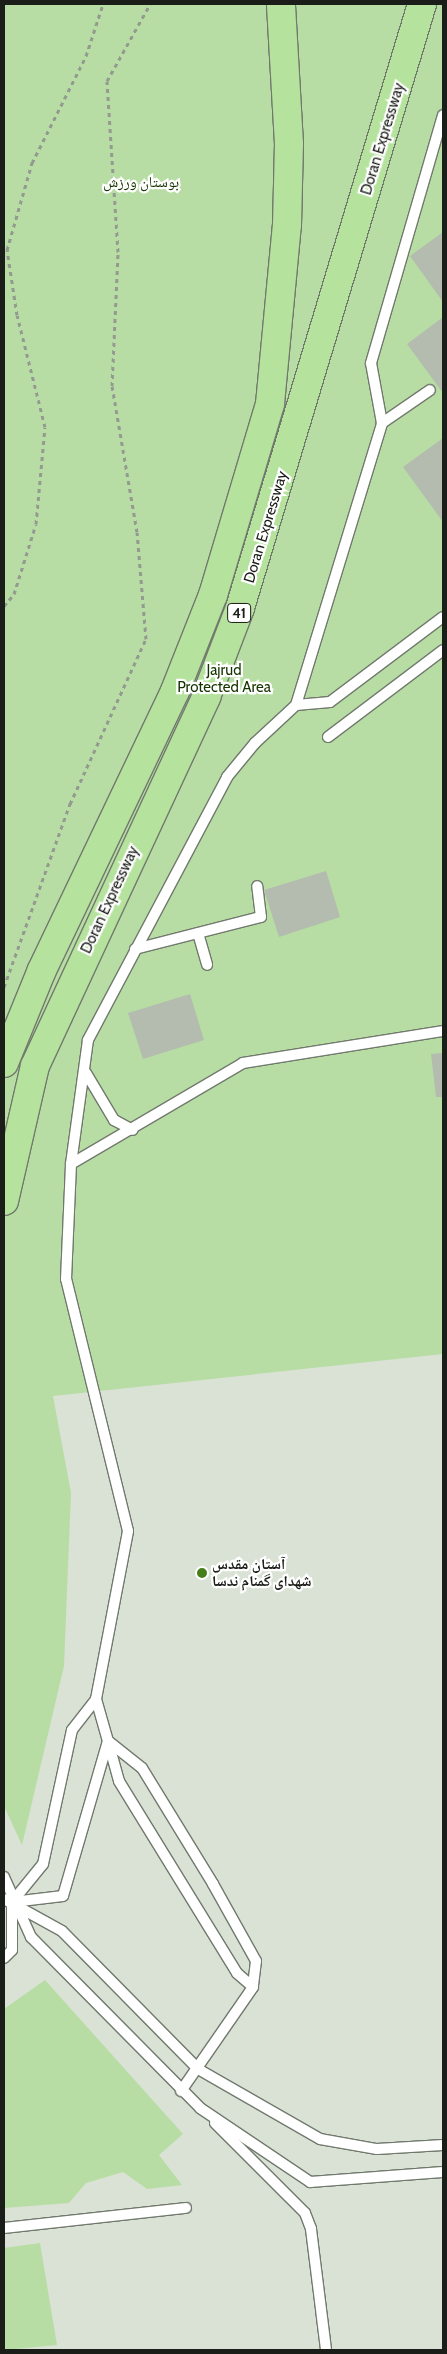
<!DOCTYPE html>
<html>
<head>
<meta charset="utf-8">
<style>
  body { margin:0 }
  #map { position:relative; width:447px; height:2354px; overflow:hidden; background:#d9e2d5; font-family:Cabin,"Noto Naskh Arabic",sans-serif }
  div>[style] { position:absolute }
  .green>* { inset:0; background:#b7dda4 }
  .building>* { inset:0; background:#b3bcaf }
  .path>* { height:3px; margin-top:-1.5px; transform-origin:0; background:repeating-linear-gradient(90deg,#939a90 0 4px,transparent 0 8px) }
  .roads { filter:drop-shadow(1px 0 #71796d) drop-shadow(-1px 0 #71796d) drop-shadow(0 1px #71796d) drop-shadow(0 -1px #71796d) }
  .lane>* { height:10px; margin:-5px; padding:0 5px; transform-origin:5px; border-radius:5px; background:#fff }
  .highway>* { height:28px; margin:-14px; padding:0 14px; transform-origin:14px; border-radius:14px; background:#b5e29d }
  .dots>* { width:14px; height:14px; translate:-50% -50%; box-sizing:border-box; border:2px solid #fff; border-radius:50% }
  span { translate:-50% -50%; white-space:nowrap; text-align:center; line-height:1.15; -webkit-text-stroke:4.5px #fff; paint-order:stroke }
  .shield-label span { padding:1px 4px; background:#fff; border:1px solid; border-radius:4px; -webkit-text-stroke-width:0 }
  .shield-label { font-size:14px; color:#1a1d18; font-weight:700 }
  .street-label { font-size:15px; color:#1a1d18 }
  .park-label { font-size:15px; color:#163400 }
  .poi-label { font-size:15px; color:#1a1d18; font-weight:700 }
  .left { translate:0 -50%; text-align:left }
  .frame { position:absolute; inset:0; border:5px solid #1a1d18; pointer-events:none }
</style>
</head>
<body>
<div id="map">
  <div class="green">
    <div style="clip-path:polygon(4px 4px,443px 4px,443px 1354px,53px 1396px,71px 1493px,64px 1666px,22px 1845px,4px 1806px)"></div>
    <div style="clip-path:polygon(45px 1980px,183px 2134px,159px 2155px,182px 2185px,147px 2189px,123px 2172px,86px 2183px,69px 2203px,4px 2208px,4px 2009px)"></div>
    <div style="clip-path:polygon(40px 2243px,57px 2345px,4px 2350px,4px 2248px)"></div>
  </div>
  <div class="building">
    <div style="clip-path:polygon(443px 232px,443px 302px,410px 256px)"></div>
    <div style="clip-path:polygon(443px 317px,443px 393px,407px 344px)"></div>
    <div style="clip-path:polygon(443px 438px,443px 522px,403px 467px)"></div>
    <div style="clip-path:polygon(326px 871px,340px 917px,279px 937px,264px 890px)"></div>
    <div style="clip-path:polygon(190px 994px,204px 1040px,143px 1059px,128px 1013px)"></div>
    <div style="clip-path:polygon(443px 1053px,443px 1097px,436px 1097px,431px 1054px)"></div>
  </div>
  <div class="path">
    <div style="left:4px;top:606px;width:16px;rotate:-50deg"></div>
    <div style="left:14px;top:594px;width:73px;rotate:-72.6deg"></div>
    <div style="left:36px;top:524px;width:97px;rotate:-84.7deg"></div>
    <div style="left:45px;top:427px;width:115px;rotate:-104deg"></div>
    <div style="left:17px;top:315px;width:66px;rotate:-98.7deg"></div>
    <div style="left:7px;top:250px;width:91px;rotate:-74deg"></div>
    <div style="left:32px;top:163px;width:120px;rotate:-63.2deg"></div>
    <div style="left:86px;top:56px;width:55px;rotate:-71.9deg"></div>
    <div style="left:4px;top:987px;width:195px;rotate:-70.2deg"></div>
    <div style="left:70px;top:804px;width:182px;rotate:-65.3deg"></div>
    <div style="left:146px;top:639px;width:107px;rotate:-94.8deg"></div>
    <div style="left:137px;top:532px;width:148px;rotate:-99.7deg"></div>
    <div style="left:112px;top:386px;width:134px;rotate:-87.4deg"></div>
    <div style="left:118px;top:252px;width:171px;rotate:-93.7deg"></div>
    <div style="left:107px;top:81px;width:88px;rotate:-60.8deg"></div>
  </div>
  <div class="roads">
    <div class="lane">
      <div style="left:382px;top:423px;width:58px;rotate:-34.5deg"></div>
      <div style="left:296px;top:705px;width:34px;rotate:-5deg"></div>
      <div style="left:330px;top:702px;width:141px;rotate:-37deg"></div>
      <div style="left:328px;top:737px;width:144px;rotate:-37.1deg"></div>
      <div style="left:198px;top:933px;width:33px;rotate:74deg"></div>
      <div style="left:135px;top:949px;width:130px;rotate:-14.3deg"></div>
      <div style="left:261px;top:917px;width:31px;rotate:-97deg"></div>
      <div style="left:86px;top:1073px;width:55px;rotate:59.2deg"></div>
      <div style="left:114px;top:1120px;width:21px;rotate:28deg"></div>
      <div style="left:71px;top:1164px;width:125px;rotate:-82.2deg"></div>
      <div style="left:88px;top:1040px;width:297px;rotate:-62.1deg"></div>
      <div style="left:227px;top:777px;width:44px;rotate:-50.5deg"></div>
      <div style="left:255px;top:743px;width:56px;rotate:-42.8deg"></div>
      <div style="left:296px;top:705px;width:295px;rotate:-73deg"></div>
      <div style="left:382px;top:423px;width:61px;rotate:-100.4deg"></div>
      <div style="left:371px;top:363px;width:258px;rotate:-73.8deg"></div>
      <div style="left:96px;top:1699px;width:171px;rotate:-79.2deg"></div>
      <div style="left:128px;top:1531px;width:260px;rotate:-103.8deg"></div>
      <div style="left:66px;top:1279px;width:115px;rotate:-87.5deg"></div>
      <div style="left:71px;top:1164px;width:199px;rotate:-30.4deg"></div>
      <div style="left:243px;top:1063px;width:203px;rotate:-9.1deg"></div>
      <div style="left:108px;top:1741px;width:43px;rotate:38.5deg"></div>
      <div style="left:142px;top:1768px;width:136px;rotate:58.5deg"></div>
      <div style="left:213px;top:1884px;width:88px;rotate:60.8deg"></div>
      <div style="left:256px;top:1961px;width:26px;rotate:97deg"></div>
      <div style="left:253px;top:1987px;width:21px;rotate:-139deg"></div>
      <div style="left:237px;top:1973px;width:225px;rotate:-121.6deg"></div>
      <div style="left:119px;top:1781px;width:41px;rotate:-105.4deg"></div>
      <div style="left:4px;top:1877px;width:66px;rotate:65.8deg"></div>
      <div style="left:31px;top:1937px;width:240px;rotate:45.3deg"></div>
      <div style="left:200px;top:2108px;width:133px;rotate:33.9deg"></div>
      <div style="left:310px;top:2182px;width:133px;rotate:-4.3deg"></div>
      <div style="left:4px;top:1899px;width:66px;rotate:28.9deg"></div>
      <div style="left:62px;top:1931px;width:194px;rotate:45.4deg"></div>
      <div style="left:198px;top:2069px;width:141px;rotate:29.8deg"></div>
      <div style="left:320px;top:2139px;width:58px;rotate:10deg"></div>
      <div style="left:377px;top:2149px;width:66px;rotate:-3.5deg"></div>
      <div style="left:4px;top:1958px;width:11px;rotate:-45deg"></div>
      <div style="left:12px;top:1950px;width:48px;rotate:-90deg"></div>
      <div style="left:12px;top:1902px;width:49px;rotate:-50.8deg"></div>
      <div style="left:43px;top:1864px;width:137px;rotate:-77.8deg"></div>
      <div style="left:72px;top:1730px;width:39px;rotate:-52deg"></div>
      <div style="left:96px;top:1699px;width:44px;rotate:74.1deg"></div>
      <div style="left:108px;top:1741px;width:161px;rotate:106.2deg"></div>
      <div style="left:63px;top:1896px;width:51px;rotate:173.3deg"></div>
      <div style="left:181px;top:2091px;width:126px;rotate:-55.3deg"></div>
      <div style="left:215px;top:2123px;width:127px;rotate:45deg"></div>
      <div style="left:305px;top:2213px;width:17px;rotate:69deg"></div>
      <div style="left:311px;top:2229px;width:122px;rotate:82.9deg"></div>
      <div style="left:4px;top:2228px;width:183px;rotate:-6.3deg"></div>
    </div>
    <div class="highway">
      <div style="left:4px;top:1063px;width:100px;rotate:-67.8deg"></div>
      <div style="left:42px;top:970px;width:309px;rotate:-64.5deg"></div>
      <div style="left:175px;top:691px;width:103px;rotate:-68.4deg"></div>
      <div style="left:213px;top:595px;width:199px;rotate:-73.4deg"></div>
      <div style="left:270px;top:404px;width:180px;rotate:-84.6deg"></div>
      <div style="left:287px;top:225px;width:81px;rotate:-88.6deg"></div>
      <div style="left:289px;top:144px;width:140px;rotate:-93.3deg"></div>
      <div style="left:4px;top:1201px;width:139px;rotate:-77.1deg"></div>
      <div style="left:35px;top:1066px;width:407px;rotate:-65.1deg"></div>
      <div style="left:206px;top:697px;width:95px;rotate:-69.1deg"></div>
      <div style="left:240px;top:608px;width:631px;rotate:-73.23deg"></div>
    </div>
  </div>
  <div class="dots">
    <div style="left:202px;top:1573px;background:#467f1a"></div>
  </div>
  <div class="shield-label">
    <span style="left:239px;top:613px">41</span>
  </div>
  <div class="street-label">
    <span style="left:383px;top:139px;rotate:-73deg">Doran Expressway</span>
    <span style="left:266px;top:527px;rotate:-73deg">Doran Expressway</span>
    <span style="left:110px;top:900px;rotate:-65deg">Doran Expressway</span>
  </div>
  <div class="park-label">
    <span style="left:141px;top:183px">بوستان ورزش</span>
    <span style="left:224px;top:679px">Jajrud<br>Protected Area</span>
  </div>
  <div class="poi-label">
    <span class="left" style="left:212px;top:1573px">آستان مقدس<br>شهدای گمنام ندسا</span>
  </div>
  <div class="frame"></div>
</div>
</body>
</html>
